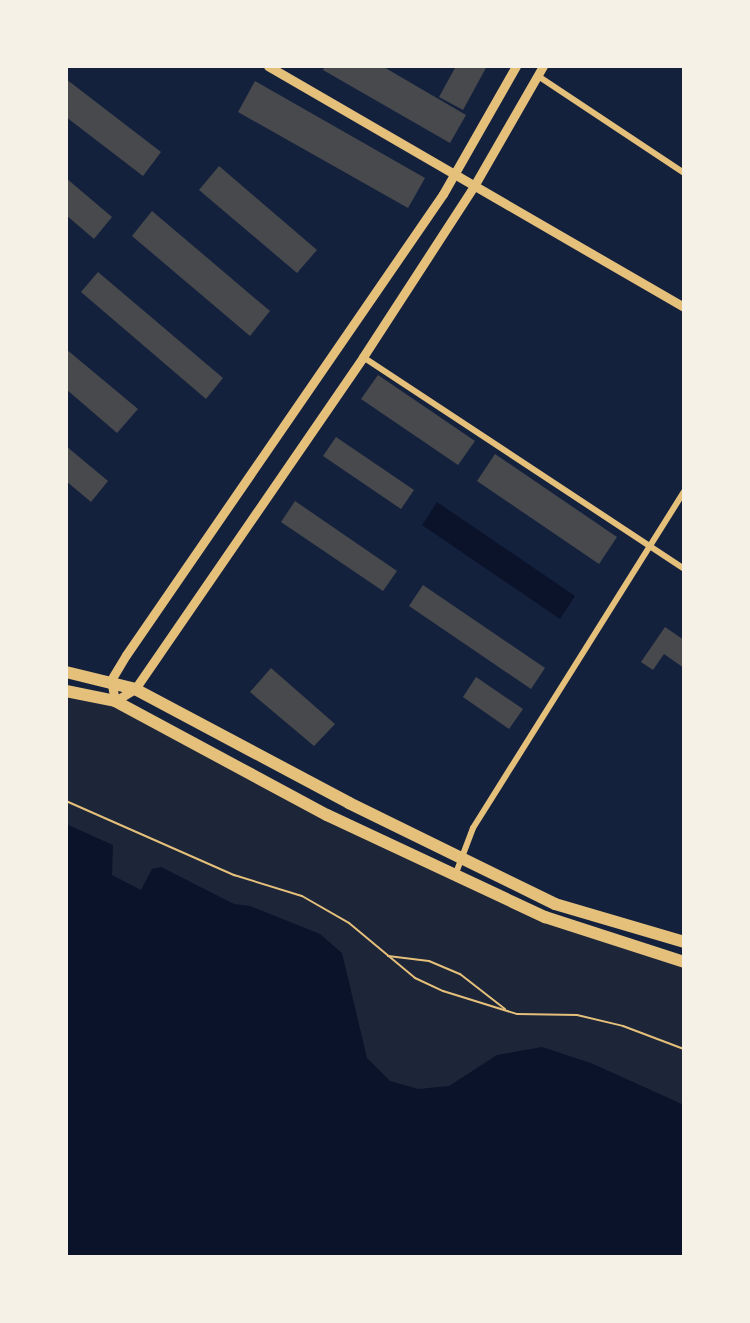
<!DOCTYPE html>
<html>
<head>
<meta charset="utf-8">
<style>
  body { margin:0 }
  #map { position:relative; width:750px; height:1323px; overflow:hidden; background:#14213d; font-family:Roboto,sans-serif }
  div>[style] { position:absolute }
  .green>* { inset:0; background:#1d2539 }
  .water>* { inset:0; background:#0b132b }
  .building>* { inset:0; background:#48494c }
  .path>* { height:2px; margin:-1px; padding:0 1px; transform-origin:1px; border-radius:1px; background:#e5c07b }
  .minor>* { height:6px; margin:-3px; padding:0 3px; transform-origin:3px; border-radius:3px; background:#e5c07b }
  .tertiary>* { height:9px; margin:-4.5px; padding:0 4.5px; transform-origin:4.5px; border-radius:4.5px; background:#e5c07b }
  .primary>* { height:12px; margin:-6px; padding:0 6px; transform-origin:6px; border-radius:6px; background:#e5c07b }
  span { translate:-50% -50%; white-space:nowrap; text-align:center; line-height:1.15; -webkit-text-stroke:6px #f6f1e7; paint-order:stroke }
  .frame { position:absolute; inset:0; border:68px solid #f6f1e7; pointer-events:none }
</style>
</head>
<body>
<div id="map">
  <div class="green">
    <div style="clip-path:polygon(66px 694px,115px 701px,327px 815px,545px 917px,684px 962px,684px 1257px,66px 1257px)"></div>
  </div>
  <div class="water">
    <div style="clip-path:polygon(437px 502px,575px 596px,560px 619px,422px 525px)"></div>
    <div style="clip-path:polygon(66px 824px,113px 845px,112px 875px,141px 890px,152px 869px,161px 867px,234px 904px,250px 906px,320px 934px,342px 953px,367px 1058px,390px 1081px,418px 1089px,449px 1086px,497px 1055px,542px 1047px,591px 1063px,684px 1105px,684px 1257px,66px 1257px)"></div>
  </div>
  <div class="building">
    <div style="clip-path:polygon(325px 66px,382px 66px,466px 115px,450px 143px,323px 70px)"></div>
    <div style="clip-path:polygon(456px 66px,487px 66px,463px 110px,439px 97px)"></div>
    <div style="clip-path:polygon(66px 79px,161px 152px,143px 176px,66px 117px)"></div>
    <div style="clip-path:polygon(255px 81px,425px 178px,408px 208px,238px 112px)"></div>
    <div style="clip-path:polygon(219px 166px,317px 250px,297px 273px,199px 190px)"></div>
    <div style="clip-path:polygon(66px 178px,112px 217px,94px 239px,66px 215px)"></div>
    <div style="clip-path:polygon(152px 211px,270px 311px,250px 336px,132px 236px)"></div>
    <div style="clip-path:polygon(98px 272px,223px 378px,206px 399px,81px 292px)"></div>
    <div style="clip-path:polygon(66px 349px,138px 409px,117px 433px,66px 389px)"></div>
    <div style="clip-path:polygon(378px 375px,475px 441px,458px 465px,361px 399px)"></div>
    <div style="clip-path:polygon(336px 437px,414px 490px,401px 509px,323px 456px)"></div>
    <div style="clip-path:polygon(66px 446px,108px 481px,91px 502px,66px 481px)"></div>
    <div style="clip-path:polygon(495px 454px,617px 537px,599px 564px,477px 481px)"></div>
    <div style="clip-path:polygon(295px 501px,397px 571px,383px 591px,281px 522px)"></div>
    <div style="clip-path:polygon(423px 585px,545px 668px,531px 689px,409px 606px)"></div>
    <div style="clip-path:polygon(665px 627px,684px 640px,684px 668px,664px 654px,653px 670px,641px 662px)"></div>
    <div style="clip-path:polygon(271px 668px,335px 724px,314px 746px,250px 692px)"></div>
    <div style="clip-path:polygon(476px 677px,523px 709px,509px 729px,463px 697px)"></div>
  </div>
  <div class="path">
    <div style="left:66px;top:801px;width:184px;rotate:23.8deg"></div>
    <div style="left:234px;top:875px;width:71px;rotate:17.2deg"></div>
    <div style="left:302px;top:896px;width:54px;rotate:29.9deg"></div>
    <div style="left:349px;top:923px;width:86px;rotate:39.8deg"></div>
    <div style="left:415px;top:978px;width:31px;rotate:25deg"></div>
    <div style="left:443px;top:991px;width:77px;rotate:17.3deg"></div>
    <div style="left:517px;top:1014px;width:60px;rotate:1deg"></div>
    <div style="left:577px;top:1015px;width:47px;rotate:13.4deg"></div>
    <div style="left:623px;top:1026px;width:65px;rotate:20.7deg"></div>
    <div style="left:388px;top:956px;width:41px;rotate:7deg"></div>
    <div style="left:429px;top:961px;width:34px;rotate:23deg"></div>
    <div style="left:460px;top:974px;width:57px;rotate:37.9deg"></div>
  </div>
  <div class="minor">
    <div style="left:538px;top:76px;width:175px;rotate:33.6deg"></div>
    <div style="left:363px;top:357px;width:385px;rotate:33.4deg"></div>
    <div style="left:456px;top:873px;width:48px;rotate:-69.3deg"></div>
    <div style="left:473px;top:828px;width:397px;rotate:-57.9deg"></div>
  </div>
  <div class="tertiary">
    <div style="left:268px;top:66px;width:481px;rotate:30.1deg"></div>
    <div style="left:516px;top:66px;width:147px;rotate:119.7deg"></div>
    <div style="left:443px;top:194px;width:559px;rotate:124.51deg"></div>
    <div style="left:126px;top:655px;width:29px;rotate:121deg"></div>
    <div style="left:111px;top:680px;width:21px;rotate:79deg"></div>
    <div style="left:115px;top:701px;width:23px;rotate:-31deg"></div>
    <div style="left:135px;top:689px;width:403px;rotate:-55.5deg"></div>
    <div style="left:363px;top:357px;width:204px;rotate:-57deg"></div>
    <div style="left:474px;top:186px;width:138px;rotate:-60.1deg"></div>
  </div>
  <div class="primary">
    <div style="left:66px;top:672px;width:71px;rotate:13.8deg"></div>
    <div style="left:135px;top:689px;width:242px;rotate:28deg"></div>
    <div style="left:349px;top:803px;width:229px;rotate:26.1deg"></div>
    <div style="left:555px;top:904px;width:134px;rotate:16.4deg"></div>
    <div style="left:66px;top:691px;width:50px;rotate:11.5deg"></div>
    <div style="left:115px;top:701px;width:241px;rotate:28.3deg"></div>
    <div style="left:327px;top:815px;width:241px;rotate:25.1deg"></div>
    <div style="left:545px;top:917px;width:146px;rotate:17.9deg"></div>
  </div>
  <div class="frame"></div>
</div>
</body>
</html>
